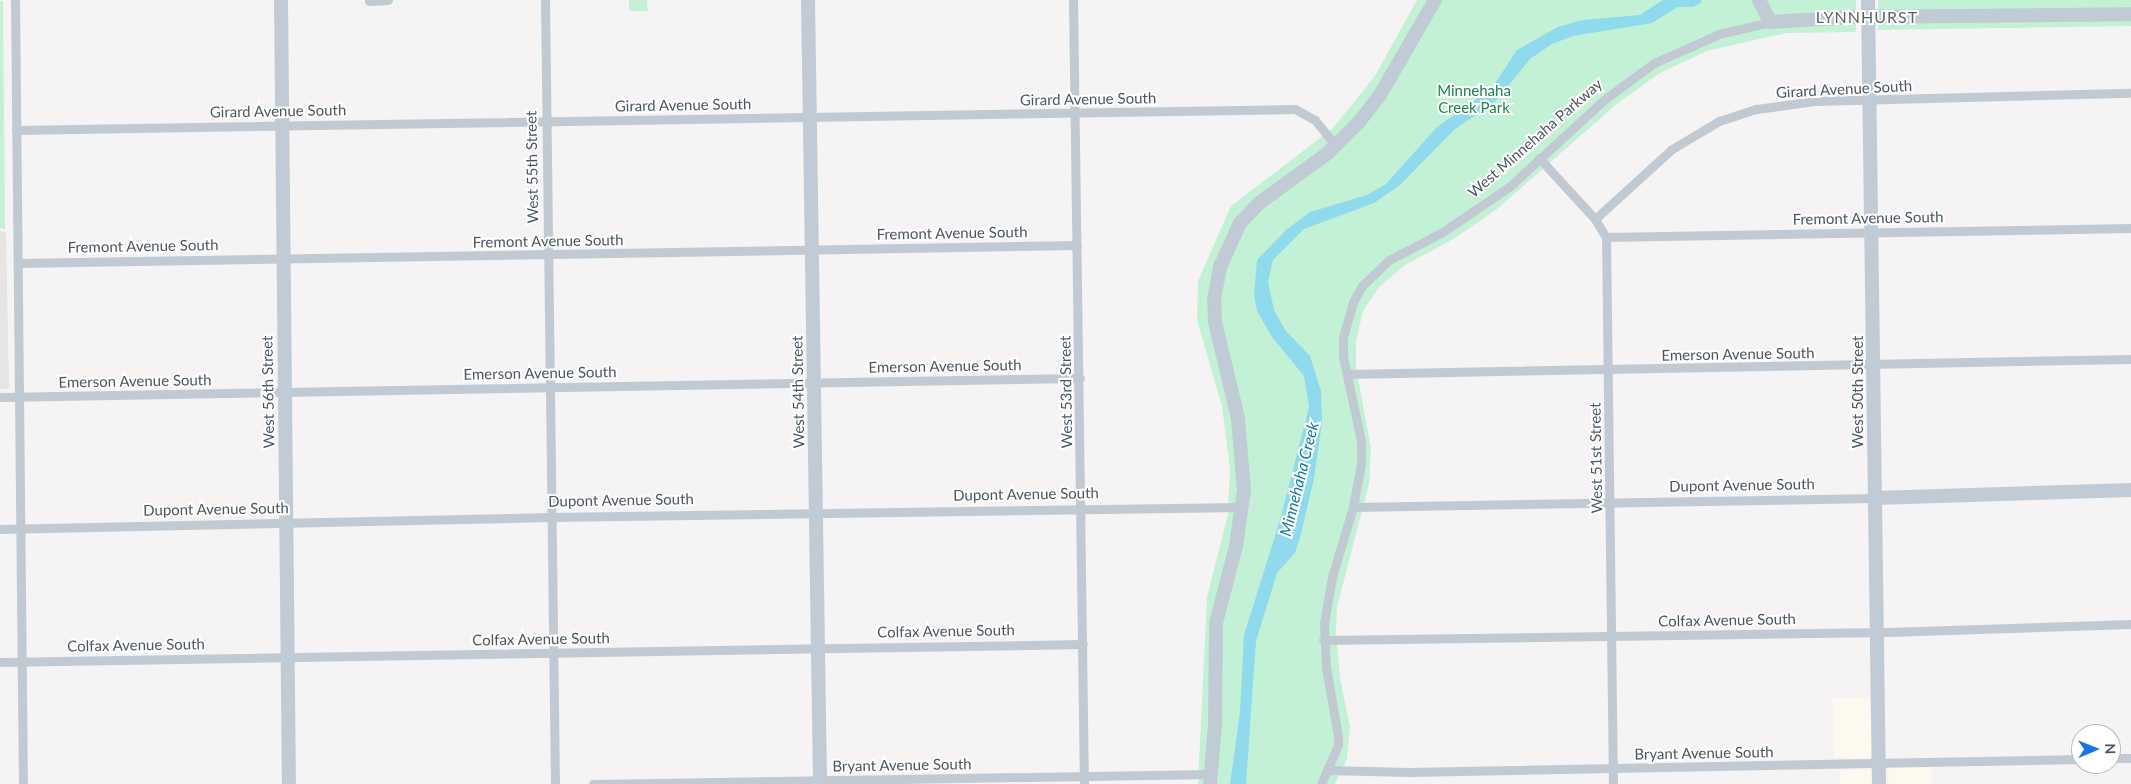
<!DOCTYPE html>
<html>
<head>
<meta charset="utf-8">
<style>
  body { margin:0 }
  #map { position:relative; width:2131px; height:784px; overflow:hidden; background:#f5f3f3; font-family:Lato,sans-serif }
  div>[style] { position:absolute }
  .commercial>* { inset:0; background:#fdf9ef }
  .education>* { inset:0; background:#e6e4e5 }
  .green>* { inset:0; background:#c3f1d5 }
  .water>* { inset:0; background:#90daee }
  .street>* { height:9px; margin:-4.5px; padding:0 4.5px; transform-origin:4.5px; border-radius:4.5px; background:#c1cad2 }
  .secondary>* { height:14px; margin:-7px; padding:0 7px; transform-origin:7px; border-radius:7px; background:#c1cbd6 }
  span { translate:-50% -50%; white-space:nowrap; text-align:center; line-height:1.15; -webkit-text-stroke:4px #fff; paint-order:stroke }
  .street-label { font-size:15px; color:#4a5661 }
  .park-label { font-size:15px; color:#17864f }
  .neighbourhood-label { font-size:16px; color:#5f6368; letter-spacing:1px }
  .water-label { font-size:16px; color:#0c7c9b; font-style:italic }
  .north { position:absolute; left:2071px; top:724px; width:50px; height:50px; box-sizing:border-box; background:#fff; border:1px solid #b7bbc0; border-radius:50%; rotate:89deg; font-size:14px; font-weight:700; line-height:20px; text-align:center; color:#4a5661 }
  .north::after { content:''; display:block; margin:auto; width:18px; height:22px; background:#1a73e8; clip-path:polygon(50% 0,100% 100%,50% 72%,0 100%) }
</style>
</head>
<body>
<div id="map">
  <div class="commercial">
    <div style="clip-path:polygon(1833px 698px,1870px 698px,1873px 754px,1869px 759px,1834px 757px)"></div>
    <div style="clip-path:polygon(1932px 765px,1932px 784px,1888px 784px,1889px 767px)"></div>
    <div style="clip-path:polygon(1869px 768px,1873px 773px,1872px 784px,1840px 784px,1840px 771px)"></div>
  </div>
  <div class="education">
    <div style="clip-path:polygon(0 231px,6px 233px,9px 389px,0 389px)"></div>
  </div>
  <div class="green">
    <div style="clip-path:polygon(629px 0,647px 0,648px 11px,629px 11px)"></div>
    <div style="clip-path:polygon(1417px 0,1856px 0,1856px 32px,1787px 33px,1759px 39px,1707px 51px,1660px 73px,1618px 103px,1497px 209px,1455px 238px,1405px 265px,1379px 287px,1363px 311px,1356px 341px,1356px 367px,1371px 448px,1369px 484px,1337px 607px,1336px 630px,1340px 678px,1350px 727px,1347px 759px,1335px 784px,1198px 784px,1207px 597px,1228px 514px,1230px 469px,1222px 406px,1197px 320px,1198px 281px,1231px 206px,1333px 128px,1375px 76px)"></div>
    <div style="clip-path:polygon(1878px 0,2131px 0,2131px 26px,1878px 30px)"></div>
    <div style="clip-path:polygon(0 1px,3px 1px,5px 229px,0 228px)"></div>
  </div>
  <div class="water">
    <div style="clip-path:polygon(1663px 0,1701px 0,1701px 3px,1693px 7px,1678px 7px,1652px 23px,1573px 36px,1552px 44px,1530px 59px,1496px 101px,1454px 130px,1400px 185px,1374px 203px,1304px 229px,1273px 260px,1268px 282px,1274px 310px,1285px 330px,1310px 356px,1321px 391px,1322px 422px,1314px 479px,1300px 538px,1295px 553px,1277px 573px,1256px 641px,1246px 784px,1230px 784px,1240px 712px,1244px 635px,1280px 520px,1309px 407px,1304px 376px,1272px 337px,1257px 311px,1254px 295px,1257px 260px,1286px 230px,1310px 212px,1367px 195px,1386px 184px,1437px 127px,1492px 88px,1517px 50px,1558px 27px,1582px 20px,1640px 15px)"></div>
  </div>
  <div class="street">
    <div style="left:15px;top:0;width:784px;rotate:89.42deg"></div>
    <div style="left:545px;top:0;width:784px;rotate:89.27deg"></div>
    <div style="left:1073px;top:0;width:784px;rotate:89.2deg"></div>
    <div style="left:369px;top:1px;width:19px;rotate:-3deg"></div>
    <div style="left:16px;top:130px;width:1279px;rotate:-0.94deg"></div>
    <div style="left:1295px;top:109px;width:23px;rotate:29deg"></div>
    <div style="left:1315px;top:120px;width:32px;rotate:51deg"></div>
    <div style="left:1539px;top:158px;width:83px;rotate:47.4deg"></div>
    <div style="left:1595px;top:219px;width:21px;rotate:59deg"></div>
    <div style="left:1606px;top:237px;width:547px;rotate:89.27deg"></div>
    <div style="left:1595px;top:219px;width:104px;rotate:-42.3deg"></div>
    <div style="left:1672px;top:149px;width:55px;rotate:-30.8deg"></div>
    <div style="left:1719px;top:121px;width:40px;rotate:-18deg"></div>
    <div style="left:1757px;top:109px;width:59px;rotate:-7.9deg"></div>
    <div style="left:1815px;top:101px;width:316px;rotate:-1.5deg"></div>
    <div style="left:1606px;top:237px;width:525px;rotate:-0.98deg"></div>
    <div style="left:18px;top:263px;width:1059px;rotate:-0.97deg"></div>
    <div style="left:1347px;top:374px;width:784px;rotate:-1.1deg"></div>
    <div style="left:0;top:397px;width:1080px;rotate:-1.01deg"></div>
    <div style="left:1353px;top:507px;width:522px;rotate:-0.99deg"></div>
    <div style="left:0;top:529px;width:551px;rotate:-1.25deg"></div>
    <div style="left:551px;top:517px;width:691px;rotate:-0.83deg"></div>
    <div style="left:1323px;top:640px;width:565px;rotate:-0.81deg"></div>
    <div style="left:1888px;top:632px;width:243px;rotate:-1.9deg"></div>
    <div style="left:0;top:662px;width:1083px;rotate:-0.95deg"></div>
    <div style="left:2111px;top:758px;width:20px"></div>
    <div style="left:1327px;top:770px;width:82px;rotate:1.4deg"></div>
    <div style="left:1409px;top:772px;width:672px;rotate:-1.11deg"></div>
    <div style="left:593px;top:784px;width:618px;rotate:-0.93deg"></div>
    <div style="left:1321px;top:784px;width:43px;rotate:-66.4deg"></div>
    <div style="left:1338px;top:745px;width:9px;rotate:-90deg"></div>
    <div style="left:1338px;top:736px;width:70px;rotate:-99.9deg"></div>
    <div style="left:1326px;top:667px;width:44px;rotate:-92.6deg"></div>
    <div style="left:1324px;top:623px;width:47px;rotate:-80.1deg"></div>
    <div style="left:1332px;top:577px;width:73px;rotate:-73.3deg"></div>
    <div style="left:1353px;top:507px;width:44px;rotate:-79.5deg"></div>
    <div style="left:1361px;top:464px;width:23px;rotate:-90deg"></div>
    <div style="left:1361px;top:441px;width:87px;rotate:-102deg"></div>
    <div style="left:1343px;top:356px;width:19px;rotate:-90deg"></div>
    <div style="left:1343px;top:337px;width:36px;rotate:-74deg"></div>
    <div style="left:1353px;top:302px;width:18px;rotate:-61deg"></div>
    <div style="left:1362px;top:286px;width:37px;rotate:-44deg"></div>
    <div style="left:1389px;top:260px;width:59px;rotate:-27.4deg"></div>
    <div style="left:1441px;top:233px;width:82px;rotate:-34.1deg"></div>
    <div style="left:1509px;top:187px;width:130px;rotate:-42.5deg"></div>
    <div style="left:1605px;top:99px;width:61px;rotate:-36.3deg"></div>
    <div style="left:1654px;top:63px;width:71px;rotate:-24deg"></div>
    <div style="left:1719px;top:34px;width:52px;rotate:-13.2deg"></div>
  </div>
  <div class="secondary">
    <div style="left:281px;top:0;width:784px;rotate:89.42deg"></div>
    <div style="left:808px;top:0;width:784px;rotate:89.12deg"></div>
    <div style="left:1759px;top:0;width:25px;rotate:63deg"></div>
    <div style="left:1770px;top:22px;width:88px;rotate:-3.3deg"></div>
    <div style="left:1858px;top:17px;width:273px;rotate:-0.6deg"></div>
    <div style="left:1868px;top:0;width:784px;rotate:89.2deg"></div>
    <div style="left:1875px;top:498px;width:256px;rotate:-1.8deg"></div>
    <div style="left:1210px;top:784px;width:59px;rotate:-85.2deg"></div>
    <div style="left:1215px;top:725px;width:102px;rotate:-89.4deg"></div>
    <div style="left:1216px;top:623px;width:80px;rotate:-75.4deg"></div>
    <div style="left:1236px;top:546px;width:57px;rotate:-81.9deg"></div>
    <div style="left:1244px;top:490px;width:72px;rotate:-94.8deg"></div>
    <div style="left:1238px;top:418px;width:99px;rotate:-103.5deg"></div>
    <div style="left:1215px;top:322px;width:23px;rotate:-92deg"></div>
    <div style="left:1214px;top:299px;width:33px;rotate:-79deg"></div>
    <div style="left:1220px;top:267px;width:48px;rotate:-65.6deg"></div>
    <div style="left:1240px;top:223px;width:28px;rotate:-46deg"></div>
    <div style="left:1259px;top:203px;width:85px;rotate:-35.9deg"></div>
    <div style="left:1328px;top:153px;width:44px;rotate:-45deg"></div>
    <div style="left:1359px;top:122px;width:34px;rotate:-52deg"></div>
    <div style="left:1380px;top:95px;width:110px;rotate:-59.9deg"></div>
  </div>
  <div class="street-label">
    <span style="left:1844px;top:89px;rotate:-3deg">Girard Avenue South</span>
    <span style="left:1088px;top:99px;rotate:-1deg">Girard Avenue South</span>
    <span style="left:683px;top:105px;rotate:-1deg">Girard Avenue South</span>
    <span style="left:278px;top:111px;rotate:-1deg">Girard Avenue South</span>
    <span style="left:1535px;top:138px;rotate:-41deg">West Minnehaha Parkway</span>
    <span style="left:532px;top:167px;rotate:-91deg">West 55th Street</span>
    <span style="left:1868px;top:218px;rotate:-1deg">Fremont Avenue South</span>
    <span style="left:952px;top:233px;rotate:-1deg">Fremont Avenue South</span>
    <span style="left:548px;top:241px;rotate:-1deg">Fremont Avenue South</span>
    <span style="left:143px;top:246px;rotate:-1deg">Fremont Avenue South</span>
    <span style="left:1738px;top:354px;rotate:-1deg">Emerson Avenue South</span>
    <span style="left:945px;top:366px;rotate:-1deg">Emerson Avenue South</span>
    <span style="left:540px;top:373px;rotate:-1deg">Emerson Avenue South</span>
    <span style="left:135px;top:381px;rotate:-1deg">Emerson Avenue South</span>
    <span style="left:268px;top:392px;rotate:-91deg">West 56th Street</span>
    <span style="left:798px;top:392px;rotate:-91deg">West 54th Street</span>
    <span style="left:1066px;top:392px;rotate:-91deg">West 53rd Street</span>
    <span style="left:1858px;top:392px;rotate:-90deg">West 50th Street</span>
    <span style="left:1596px;top:458px;rotate:-91deg">West 51st Street</span>
    <span style="left:1742px;top:485px;rotate:-1deg">Dupont Avenue South</span>
    <span style="left:1026px;top:494px;rotate:-1deg">Dupont Avenue South</span>
    <span style="left:621px;top:500px;rotate:-1deg">Dupont Avenue South</span>
    <span style="left:216px;top:509px;rotate:-1deg">Dupont Avenue South</span>
    <span style="left:1727px;top:620px;rotate:-1deg">Colfax Avenue South</span>
    <span style="left:946px;top:631px;rotate:-1deg">Colfax Avenue South</span>
    <span style="left:541px;top:639px;rotate:-1deg">Colfax Avenue South</span>
    <span style="left:136px;top:645px;rotate:-1deg">Colfax Avenue South</span>
    <span style="left:1704px;top:753px;rotate:-1deg">Bryant Avenue South</span>
    <span style="left:902px;top:765px;rotate:-1deg">Bryant Avenue South</span>
  </div>
  <div class="park-label">
    <span style="left:1474px;top:99px">Minnehaha<br>Creek Park</span>
  </div>
  <div class="neighbourhood-label">
    <span style="left:1867px;top:17px">LYNNHURST</span>
  </div>
  <div class="water-label">
    <span style="left:1299px;top:479px;rotate:-76deg">Minnehaha Creek</span>
  </div>
  <div class="north">N</div>
</div>
</body>
</html>
